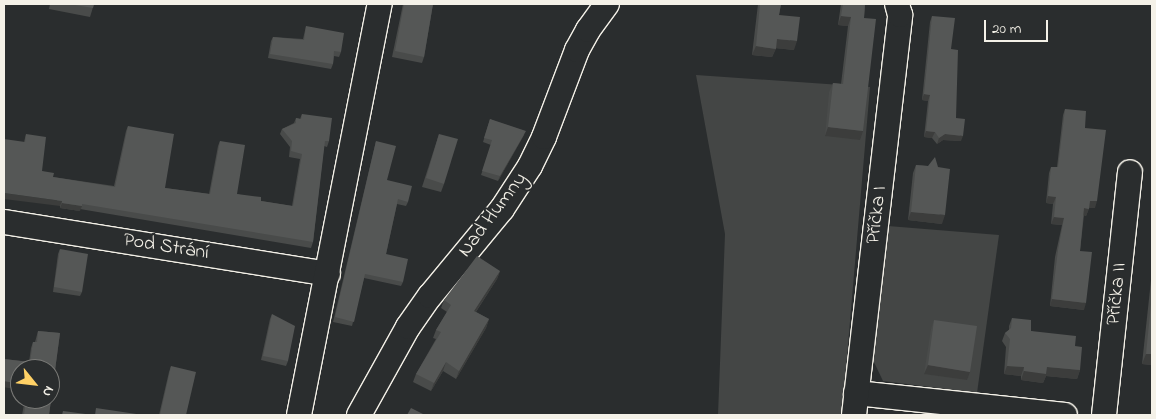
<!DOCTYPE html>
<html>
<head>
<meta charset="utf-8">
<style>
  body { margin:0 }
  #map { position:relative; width:1156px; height:419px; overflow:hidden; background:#2a2d2e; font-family:"Indie Flower",sans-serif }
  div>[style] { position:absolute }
  .green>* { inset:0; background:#444645 }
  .roads { filter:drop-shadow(1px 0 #f4f1e8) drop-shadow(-1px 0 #f4f1e8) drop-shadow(0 1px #f4f1e8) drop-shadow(0 -1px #f4f1e8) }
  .street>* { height:24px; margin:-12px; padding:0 12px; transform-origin:12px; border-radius:12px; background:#2a2d2e }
  .wall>* { inset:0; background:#494b4a }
  .shaded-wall>* { inset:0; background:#3c3d3c }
  .building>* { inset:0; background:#555756 }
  span { translate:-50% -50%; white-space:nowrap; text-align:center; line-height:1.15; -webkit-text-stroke:4px #2a2d2e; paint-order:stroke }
  .street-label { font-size:20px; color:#f4f1e8 }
  .frame { position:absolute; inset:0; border:5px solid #f4f1e8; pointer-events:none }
  .north { position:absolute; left:10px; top:359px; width:50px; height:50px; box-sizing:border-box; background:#2a2d2e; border:1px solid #7b7b78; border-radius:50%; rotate:119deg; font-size:14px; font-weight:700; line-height:20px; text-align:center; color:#f4f1e8 }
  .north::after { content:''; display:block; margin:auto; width:18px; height:22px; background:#ffd166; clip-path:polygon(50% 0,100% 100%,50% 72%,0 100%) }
  .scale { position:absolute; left:984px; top:20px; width:64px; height:22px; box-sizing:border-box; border:2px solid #f4f1e8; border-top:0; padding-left:6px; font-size:15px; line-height:18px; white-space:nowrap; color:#f4f1e8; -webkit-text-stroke:4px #2a2d2e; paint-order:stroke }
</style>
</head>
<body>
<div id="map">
  <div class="green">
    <div style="clip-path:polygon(696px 75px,870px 87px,842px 415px,718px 415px,725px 234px)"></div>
    <div style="clip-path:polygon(888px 226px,999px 235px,977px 393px,883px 381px,873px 360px)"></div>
  </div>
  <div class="roads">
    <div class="street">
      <div style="left:4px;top:222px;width:328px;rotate:9.1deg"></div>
      <div style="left:856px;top:393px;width:210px;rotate:6deg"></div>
      <div style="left:299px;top:415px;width:419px;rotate:-78.9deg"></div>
      <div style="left:359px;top:415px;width:101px;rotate:-60.9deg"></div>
      <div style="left:408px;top:327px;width:38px;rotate:-55deg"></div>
      <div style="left:430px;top:296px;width:113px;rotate:-50.4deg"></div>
      <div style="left:502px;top:209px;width:51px;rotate:-56.9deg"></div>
      <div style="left:530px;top:166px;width:32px;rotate:-64deg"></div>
      <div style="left:544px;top:137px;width:93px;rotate:-69.2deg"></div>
      <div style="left:577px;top:50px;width:23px;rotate:-61deg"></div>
      <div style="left:588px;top:30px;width:32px;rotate:-54deg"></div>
      <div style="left:854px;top:415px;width:403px;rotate:-83.4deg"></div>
      <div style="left:900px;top:15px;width:11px;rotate:-105deg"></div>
      <div style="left:1104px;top:415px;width:244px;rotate:-83.9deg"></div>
    </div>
  </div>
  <div class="wall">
    <div style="clip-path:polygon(50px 4px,94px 4px,90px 17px,49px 9px)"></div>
    <div style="clip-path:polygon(403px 4px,433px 4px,424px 57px,422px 63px,392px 57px)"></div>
    <div style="clip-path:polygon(758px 4px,781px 4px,779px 15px,794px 50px,776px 48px,772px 57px,752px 55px)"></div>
    <div style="clip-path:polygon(841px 4px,865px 4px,864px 18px,860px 140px,825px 136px,829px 92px,833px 83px,841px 84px,848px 26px,838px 25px)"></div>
    <div style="clip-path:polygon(932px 16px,951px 49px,956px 118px,961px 141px,943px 140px,937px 144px,932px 138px,924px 137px,928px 101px,922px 100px,930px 22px)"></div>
    <div style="clip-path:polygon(306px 26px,341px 52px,339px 57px,334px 56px,333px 64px,331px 69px,268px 58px,271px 41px,273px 37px,303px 39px)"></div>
    <div style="clip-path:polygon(1065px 109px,1085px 128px,1095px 208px,1089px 208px,1086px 216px,1084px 215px,1080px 251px,1084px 310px,1050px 306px,1055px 257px,1062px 225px,1051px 224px,1053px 204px,1046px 203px,1049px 173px,1051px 167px,1057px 167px,1063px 115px)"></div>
    <div style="clip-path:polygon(302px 114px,329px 141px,327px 147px,324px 146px,313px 242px,311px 248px,80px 209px,80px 211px,60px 208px,60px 206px,24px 142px,26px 134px,42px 171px,53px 177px,114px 186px,126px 131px,128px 126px,165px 188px,209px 194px,218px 146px,220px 141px,237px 194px,261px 201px,292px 206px,300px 159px,289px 157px,290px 147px,280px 134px,282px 129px,294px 123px,296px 118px,300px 119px)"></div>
    <div style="clip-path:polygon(490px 119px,524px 135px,498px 181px,481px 175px,491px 145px,483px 142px)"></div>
    <div style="clip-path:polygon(439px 134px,444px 184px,441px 192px,422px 187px)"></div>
    <div style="clip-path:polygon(376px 141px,387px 180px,408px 202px,406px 206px,397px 204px,386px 254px,403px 282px,401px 286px,364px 278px,352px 326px,333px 322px)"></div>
    <div style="clip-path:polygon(916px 165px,928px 166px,942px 224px,908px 220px,913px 173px)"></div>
    <div style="clip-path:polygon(60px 249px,82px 292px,80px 296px,53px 292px,58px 254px)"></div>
    <div style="clip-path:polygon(500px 271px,497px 279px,476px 312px,489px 319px,486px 328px,456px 379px,443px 371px,431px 391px,413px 382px,416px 374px,436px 339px,433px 338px,436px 330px,447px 312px,441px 308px,444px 300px)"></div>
    <div style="clip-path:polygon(1152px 271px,1152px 365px,1142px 364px)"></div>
    <div style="clip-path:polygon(272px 314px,288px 361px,286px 366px,261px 360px,270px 319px)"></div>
    <div style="clip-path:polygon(1012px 318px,1031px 331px,1075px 346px,1080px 370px,1077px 379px,1046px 376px,1043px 383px,1021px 380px,1021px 376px,1004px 374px,1006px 347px,1002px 341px,1005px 333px,1009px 330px,1009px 326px)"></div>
    <div style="clip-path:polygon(934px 320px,970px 372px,967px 380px,924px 374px,931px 329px)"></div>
    <div style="clip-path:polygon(38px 331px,60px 333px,49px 415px,22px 415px,25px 399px,50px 399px,50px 369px,20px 369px,20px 389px,4px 387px,4px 359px,29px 362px,31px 348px,33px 342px,35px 342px)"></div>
    <div style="clip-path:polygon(171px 366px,186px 415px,159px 415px,169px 372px)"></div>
  </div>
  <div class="shaded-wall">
    <div style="clip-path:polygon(841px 16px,851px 17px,848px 26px,838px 25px)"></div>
    <div style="clip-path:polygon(777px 39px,797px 41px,794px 50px,773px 48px)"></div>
    <div style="clip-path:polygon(756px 46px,776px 49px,772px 57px,752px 55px)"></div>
    <div style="clip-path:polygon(924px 94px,930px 95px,928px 101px,922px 100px)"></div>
    <div style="clip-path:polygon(828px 127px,863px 131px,860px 140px,825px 136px)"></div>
    <div style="clip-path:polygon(526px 131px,524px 135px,498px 181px,500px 176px)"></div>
    <div style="clip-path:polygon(926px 131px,935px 132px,932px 138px,924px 137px)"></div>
    <div style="clip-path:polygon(945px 134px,963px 136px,961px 141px,943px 140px,937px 144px,939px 138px)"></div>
    <div style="clip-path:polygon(4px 193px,62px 201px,60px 206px,4px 199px)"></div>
    <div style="clip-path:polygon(1048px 196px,1056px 197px,1053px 204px,1046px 203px)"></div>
    <div style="clip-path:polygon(1090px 201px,1097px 201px,1095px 208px,1087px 208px)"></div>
    <div style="clip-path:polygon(62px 203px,82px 206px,80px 211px,60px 208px)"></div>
    <div style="clip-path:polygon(1084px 208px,1089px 209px,1086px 216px,1082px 215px)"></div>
    <div style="clip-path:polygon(911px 212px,945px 215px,942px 224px,908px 220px)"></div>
    <div style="clip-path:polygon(1054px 217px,1064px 218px,1062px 225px,1051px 224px)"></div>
    <div style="clip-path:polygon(500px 271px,497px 279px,471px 319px,474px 311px)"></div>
    <div style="clip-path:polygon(1052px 299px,1086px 303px,1084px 310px,1050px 306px)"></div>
    <div style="clip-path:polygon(489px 319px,486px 328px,456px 379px,459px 371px)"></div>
    <div style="clip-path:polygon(1146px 354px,1152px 354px,1152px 365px,1142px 364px)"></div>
    <div style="clip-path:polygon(446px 362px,443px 371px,431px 391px,434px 383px)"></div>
    <div style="clip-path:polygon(928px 365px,970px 372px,967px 380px,924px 374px)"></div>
    <div style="clip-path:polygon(1007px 366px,1024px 367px,1021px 376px,1004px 374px)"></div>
    <div style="clip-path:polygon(1047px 367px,1080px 370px,1077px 379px,1046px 376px,1043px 383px,1021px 380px,1024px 371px)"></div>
    <div style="clip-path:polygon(4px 381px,20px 384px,20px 389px,4px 387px)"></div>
  </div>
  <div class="building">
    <div style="clip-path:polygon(69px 4px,94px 4px,93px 8px)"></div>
    <div style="clip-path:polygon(404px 4px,433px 4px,424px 57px,395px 51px)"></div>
    <div style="clip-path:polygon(760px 4px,781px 4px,779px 15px,800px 17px,797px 41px,777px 39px,776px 49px,756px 46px)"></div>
    <div style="clip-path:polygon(843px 4px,865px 4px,864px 18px,876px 19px,863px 131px,828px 127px,833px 83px,843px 84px,851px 17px,841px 16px)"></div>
    <div style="clip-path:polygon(932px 16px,955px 18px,951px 49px,958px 50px,956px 118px,965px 119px,963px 136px,945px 134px,939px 138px,935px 132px,926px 131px,930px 95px,924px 94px)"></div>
    <div style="clip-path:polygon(306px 26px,344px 33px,341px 52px,334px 51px,333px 64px,270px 54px,273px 37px,304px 40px)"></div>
    <div style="clip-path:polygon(1065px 109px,1086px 111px,1085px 128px,1106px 130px,1097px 201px,1090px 201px,1089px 209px,1084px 208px,1080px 251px,1092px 252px,1086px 303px,1052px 299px,1058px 250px,1064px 218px,1054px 217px,1056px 197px,1048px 196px,1051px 167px,1058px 167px)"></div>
    <div style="clip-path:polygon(302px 114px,332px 118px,329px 141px,325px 141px,313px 242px,82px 204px,82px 206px,62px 203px,62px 201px,4px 193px,4px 139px,25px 142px,26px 134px,46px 137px,42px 171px,54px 173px,53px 177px,115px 187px,128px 126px,174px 134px,165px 188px,210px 194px,220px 141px,245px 145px,237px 194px,261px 197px,261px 201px,293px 206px,302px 154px,291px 151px,292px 141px,282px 129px,296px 123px,296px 118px,301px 119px)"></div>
    <div style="clip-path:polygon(490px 119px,526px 131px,500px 176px,482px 171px,492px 140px,484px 138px)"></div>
    <div style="clip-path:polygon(439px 134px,458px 139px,444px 184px,426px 178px)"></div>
    <div style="clip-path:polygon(376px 141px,396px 146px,387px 180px,412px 186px,408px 202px,398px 199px,386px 254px,408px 259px,403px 282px,365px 274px,354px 322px,335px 317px)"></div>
    <div style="clip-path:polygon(935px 157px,938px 167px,950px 169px,945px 215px,911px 212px,916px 165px,928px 166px)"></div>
    <div style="clip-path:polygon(60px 249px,88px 254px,82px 292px,54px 287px)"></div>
    <div style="clip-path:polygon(477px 256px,500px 271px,474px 311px,489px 319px,459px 371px,446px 362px,434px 383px,416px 374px,441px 332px,436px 330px,451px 305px,444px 300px)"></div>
    <div style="clip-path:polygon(1152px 294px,1152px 354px,1146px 354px)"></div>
    <div style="clip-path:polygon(272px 314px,295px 326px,288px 361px,263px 356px)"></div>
    <div style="clip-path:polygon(1012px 318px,1031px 320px,1031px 331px,1076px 336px,1075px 346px,1082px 347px,1080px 370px,1047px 367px,1046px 374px,1024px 371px,1024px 367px,1007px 366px,1010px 339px,1005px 333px,1011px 328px)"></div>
    <div style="clip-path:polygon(934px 320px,977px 326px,970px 372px,928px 365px)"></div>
    <div style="clip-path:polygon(38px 331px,60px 333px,49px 415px,24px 415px,26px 399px,50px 399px,50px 369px,20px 369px,20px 384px,4px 381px,4px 359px,30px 362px,33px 342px,37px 342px)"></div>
    <div style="clip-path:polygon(171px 366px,196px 372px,186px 415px,160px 415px)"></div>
    <div style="clip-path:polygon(96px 408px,143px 415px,95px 415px)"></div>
    <div style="clip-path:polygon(411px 408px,425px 415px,407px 415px)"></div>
    <div style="clip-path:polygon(63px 411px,93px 415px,62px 415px)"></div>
  </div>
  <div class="street-label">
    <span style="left:493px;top:215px;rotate:-53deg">Nad Humny</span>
    <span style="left:877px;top:215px;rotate:-83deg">Příčka I</span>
    <span style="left:166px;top:247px;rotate:9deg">Pod Strání</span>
    <span style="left:1117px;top:294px;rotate:-84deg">Příčka II</span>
  </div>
  <div class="frame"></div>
  <div class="north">N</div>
  <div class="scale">20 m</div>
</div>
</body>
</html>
